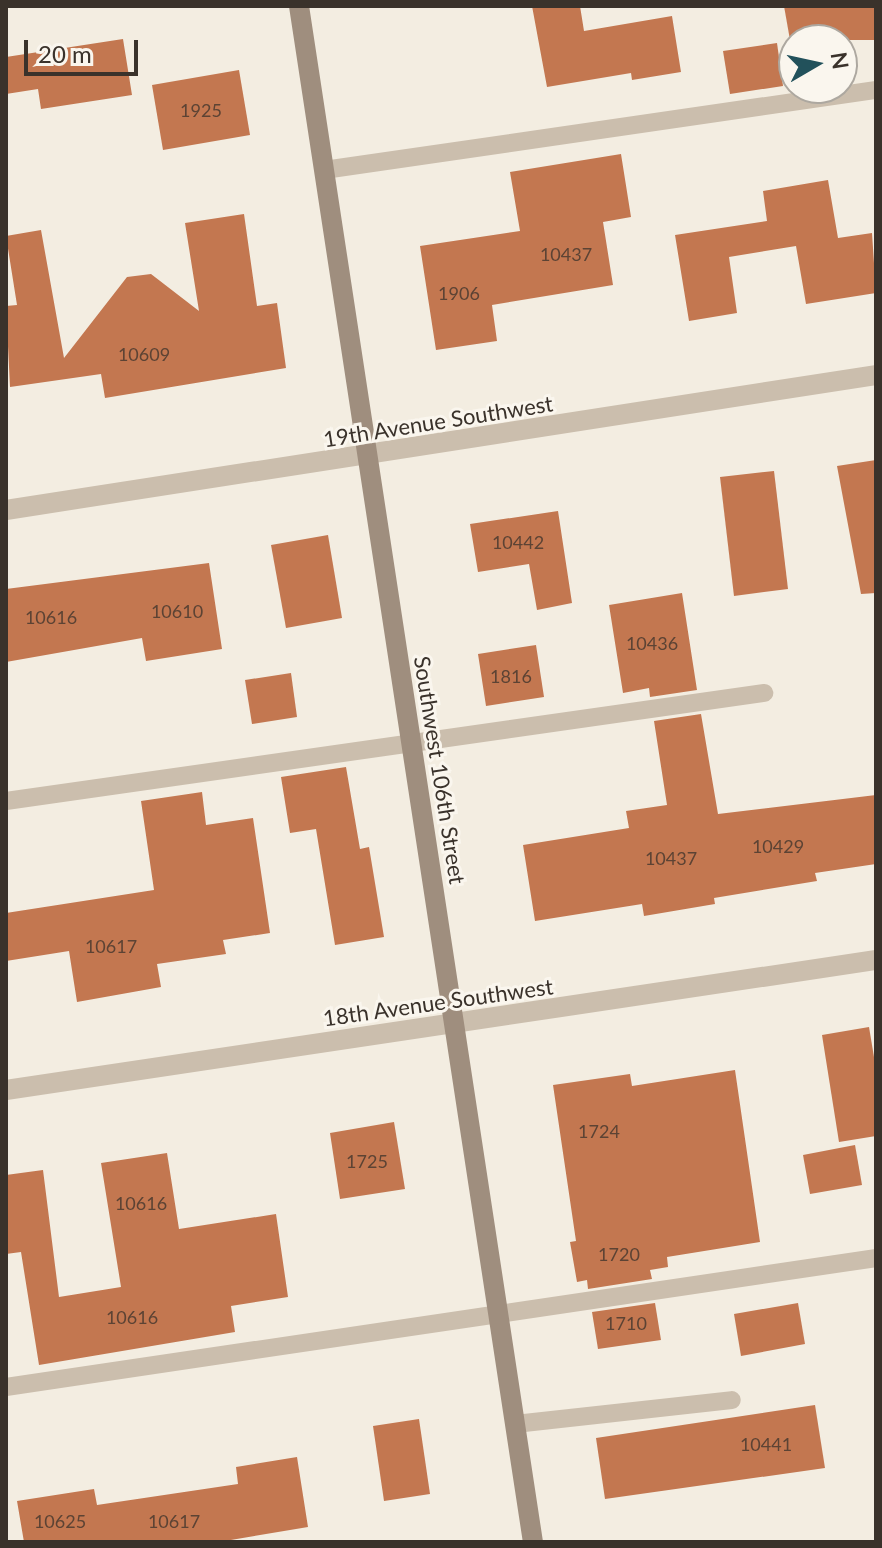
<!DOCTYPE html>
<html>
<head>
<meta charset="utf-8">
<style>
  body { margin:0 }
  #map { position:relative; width:882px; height:1548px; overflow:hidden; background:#f3ede1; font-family:Lato,sans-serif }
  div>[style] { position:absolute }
  .building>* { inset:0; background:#c37750 }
  .lane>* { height:18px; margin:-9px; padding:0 9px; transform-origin:9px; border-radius:9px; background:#cbbead }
  .street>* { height:20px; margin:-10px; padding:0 10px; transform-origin:10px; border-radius:10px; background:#cbbead }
  .secondary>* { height:20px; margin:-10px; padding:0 10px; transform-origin:10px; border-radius:10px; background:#9f8e7e }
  span { translate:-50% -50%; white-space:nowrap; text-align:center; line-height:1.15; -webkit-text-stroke:6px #faf6ee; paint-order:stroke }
  .number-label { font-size:18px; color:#5c4334 }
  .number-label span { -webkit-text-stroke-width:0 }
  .street-label { font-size:22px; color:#3a322b }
  .frame { position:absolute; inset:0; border:8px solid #3a322b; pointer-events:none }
  .north { position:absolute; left:778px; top:24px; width:80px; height:80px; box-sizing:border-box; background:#faf6ee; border:2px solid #ada8a0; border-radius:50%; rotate:81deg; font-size:22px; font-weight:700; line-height:32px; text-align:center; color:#3a322b }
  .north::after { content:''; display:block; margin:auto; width:28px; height:36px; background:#22515b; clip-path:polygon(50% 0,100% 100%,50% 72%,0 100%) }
  .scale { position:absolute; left:24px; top:40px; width:114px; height:36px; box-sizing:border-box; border:4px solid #3a322b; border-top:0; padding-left:10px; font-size:24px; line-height:28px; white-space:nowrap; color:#3a322b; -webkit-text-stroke:6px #faf6ee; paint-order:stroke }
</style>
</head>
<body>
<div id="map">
  <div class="building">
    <div style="clip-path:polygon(532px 6px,580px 6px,584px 31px,672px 16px,681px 72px,632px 80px,631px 73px,547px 87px)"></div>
    <div style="clip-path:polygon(784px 6px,876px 6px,876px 40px,790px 40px)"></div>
    <div style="clip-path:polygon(123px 39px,132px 95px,41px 109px,38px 89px,6px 94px,6px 57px)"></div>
    <div style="clip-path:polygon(777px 43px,783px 86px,730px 94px,723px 51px)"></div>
    <div style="clip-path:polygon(239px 70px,250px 135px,163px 150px,152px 85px)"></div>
    <div style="clip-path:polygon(621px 154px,631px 217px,603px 222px,613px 285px,492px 305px,497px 341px,436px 350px,420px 246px,520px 231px,510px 172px)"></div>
    <div style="clip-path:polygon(828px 180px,838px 238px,872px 233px,876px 293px,806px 304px,796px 246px,729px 257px,737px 313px,689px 321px,675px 235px,767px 221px,763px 191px)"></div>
    <div style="clip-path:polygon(244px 214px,257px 306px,277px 303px,286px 368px,105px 398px,101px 374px,10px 387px,6px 306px,17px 305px,6px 236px,41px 230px,64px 358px,127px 277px,151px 274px,199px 311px,185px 223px)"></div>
    <div style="clip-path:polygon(876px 460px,876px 593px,861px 594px,837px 466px)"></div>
    <div style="clip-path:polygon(774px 471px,788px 589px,734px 596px,720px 477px)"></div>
    <div style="clip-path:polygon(558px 511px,572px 603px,537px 610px,529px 564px,478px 572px,470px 524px)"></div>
    <div style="clip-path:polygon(328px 535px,342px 618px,286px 628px,271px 545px)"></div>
    <div style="clip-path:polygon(209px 563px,222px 649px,146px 661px,142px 638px,6px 662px,6px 589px)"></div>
    <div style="clip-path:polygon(682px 593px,697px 690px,650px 697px,649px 688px,623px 693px,609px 605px)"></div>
    <div style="clip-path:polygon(536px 645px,544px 697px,486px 706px,478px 654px)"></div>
    <div style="clip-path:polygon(291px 673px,297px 717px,252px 724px,245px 680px)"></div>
    <div style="clip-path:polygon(701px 714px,718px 814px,876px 795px,876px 864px,815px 873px,817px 881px,714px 898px,715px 904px,644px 916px,642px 904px,535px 921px,523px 845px,629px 828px,626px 811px,667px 805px,654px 721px)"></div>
    <div style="clip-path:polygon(346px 767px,360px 849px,369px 847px,384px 937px,335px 945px,316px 829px,290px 833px,281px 777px)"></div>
    <div style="clip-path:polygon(202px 792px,206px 825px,253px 818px,270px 933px,223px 940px,226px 954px,157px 964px,161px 987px,77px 1002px,69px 951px,6px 961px,6px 913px,154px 890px,141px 801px)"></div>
    <div style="clip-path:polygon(869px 1027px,876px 1069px,876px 1136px,839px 1142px,822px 1035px)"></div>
    <div style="clip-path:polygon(735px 1070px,760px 1242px,667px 1257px,668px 1267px,650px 1270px,652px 1279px,588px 1289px,587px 1280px,577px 1282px,570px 1242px,576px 1241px,553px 1085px,630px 1074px,632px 1086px)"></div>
    <div style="clip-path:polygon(394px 1122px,405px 1189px,340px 1199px,330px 1133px)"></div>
    <div style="clip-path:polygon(855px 1145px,862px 1185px,810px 1194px,803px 1155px)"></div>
    <div style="clip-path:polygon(167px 1153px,179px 1229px,276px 1214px,288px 1297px,231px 1306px,235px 1332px,39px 1365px,21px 1252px,6px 1254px,6px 1175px,43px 1170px,59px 1297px,121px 1287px,101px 1163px)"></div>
    <div style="clip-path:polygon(655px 1303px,661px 1340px,598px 1349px,592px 1312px)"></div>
    <div style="clip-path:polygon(798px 1303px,805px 1344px,741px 1356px,734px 1314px)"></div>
    <div style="clip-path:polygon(815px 1405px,825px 1468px,605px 1499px,596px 1438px)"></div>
    <div style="clip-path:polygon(419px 1419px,430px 1494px,384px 1501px,373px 1426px)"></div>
    <div style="clip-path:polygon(297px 1457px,308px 1527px,219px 1542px,24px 1542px,17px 1501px,94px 1489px,97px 1505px,238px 1484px,236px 1467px)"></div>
  </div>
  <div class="lane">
    <div style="left:324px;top:170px;width:558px;rotate:-8.25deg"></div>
    <div style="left:6px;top:801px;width:766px;rotate:-8.11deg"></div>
    <div style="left:6px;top:1387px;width:880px;rotate:-8.43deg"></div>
    <div style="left:515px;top:1424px;width:218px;rotate:-6.3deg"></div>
  </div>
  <div class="street">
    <div style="left:6px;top:510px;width:880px;rotate:-8.82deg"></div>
    <div style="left:6px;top:1090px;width:880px;rotate:-8.5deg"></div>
  </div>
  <div class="secondary">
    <div style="left:299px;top:6px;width:1554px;rotate:81.34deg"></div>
  </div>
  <div class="number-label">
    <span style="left:201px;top:110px">1925</span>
    <span style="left:566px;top:254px">10437</span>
    <span style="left:459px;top:293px">1906</span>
    <span style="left:144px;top:354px">10609</span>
    <span style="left:518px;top:542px">10442</span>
    <span style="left:177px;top:611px">10610</span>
    <span style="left:51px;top:617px">10616</span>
    <span style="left:652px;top:643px">10436</span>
    <span style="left:511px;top:676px">1816</span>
    <span style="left:778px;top:846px">10429</span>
    <span style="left:671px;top:858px">10437</span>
    <span style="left:111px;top:946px">10617</span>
    <span style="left:599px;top:1131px">1724</span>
    <span style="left:367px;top:1161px">1725</span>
    <span style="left:141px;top:1203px">10616</span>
    <span style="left:619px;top:1254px">1720</span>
    <span style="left:132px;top:1317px">10616</span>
    <span style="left:626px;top:1323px">1710</span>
    <span style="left:766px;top:1444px">10441</span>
    <span style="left:60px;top:1521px">10625</span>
    <span style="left:174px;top:1521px">10617</span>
  </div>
  <div class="street-label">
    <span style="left:438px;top:421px;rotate:-9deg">19th Avenue Southwest</span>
    <span style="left:440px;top:770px;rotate:81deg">Southwest 106th Street</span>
    <span style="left:438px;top:1002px;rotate:-8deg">18th Avenue Southwest</span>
  </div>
  <div class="frame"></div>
  <div class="north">N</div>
  <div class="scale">20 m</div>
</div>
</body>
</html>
